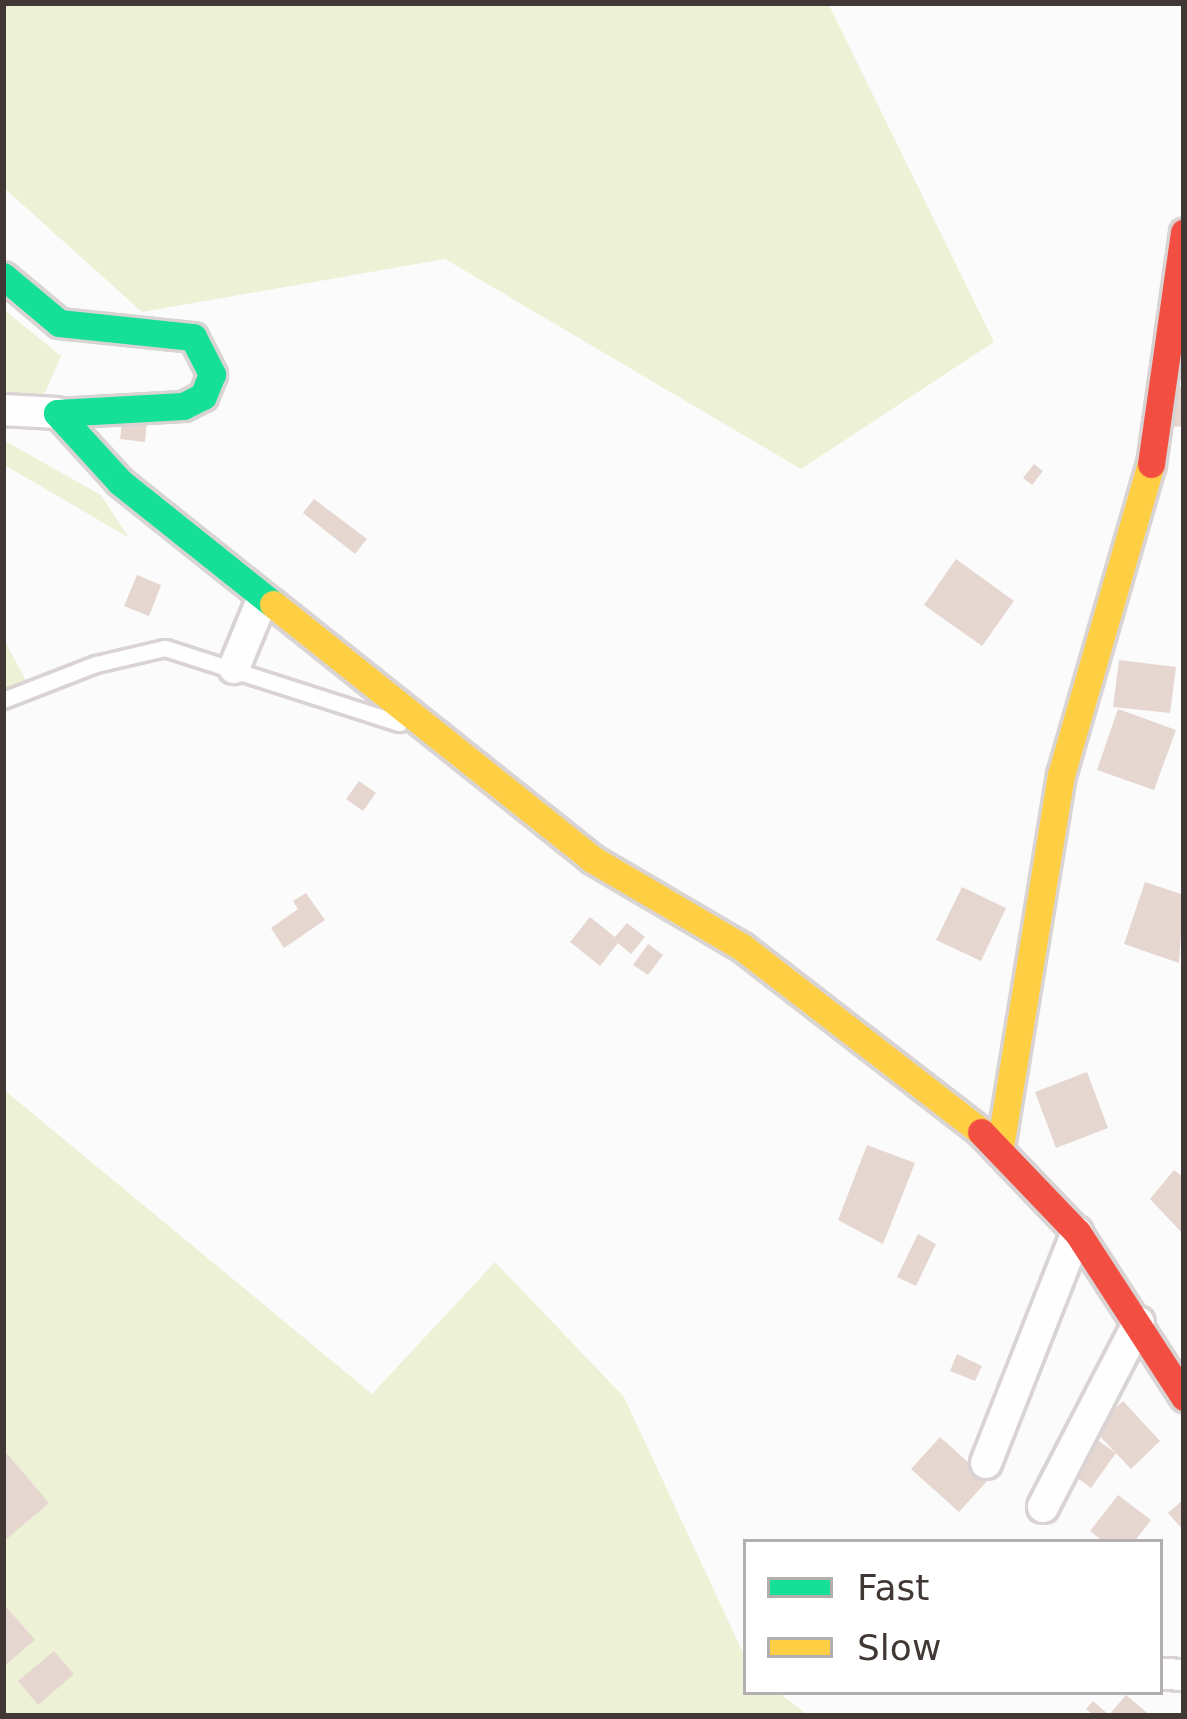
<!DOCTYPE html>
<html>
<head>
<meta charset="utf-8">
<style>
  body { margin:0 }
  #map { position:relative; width:1187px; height:1719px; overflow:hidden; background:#fbfbfb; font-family:"DejaVu Sans",sans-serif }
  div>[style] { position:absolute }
  .green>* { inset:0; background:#edf2d7 }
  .building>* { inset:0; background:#e6d6d0 }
  .roads { filter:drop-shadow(3px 0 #d9d4d3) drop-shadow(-3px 0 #d9d4d3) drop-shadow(0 3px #d9d4d3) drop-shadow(0 -3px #d9d4d3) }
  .lane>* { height:15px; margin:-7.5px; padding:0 7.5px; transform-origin:7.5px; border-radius:7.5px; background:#fefefe }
  .street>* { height:30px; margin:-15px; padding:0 15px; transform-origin:15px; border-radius:15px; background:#fefefe }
  .fast>* { height:27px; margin:-13.5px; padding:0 13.5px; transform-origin:13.5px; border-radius:13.5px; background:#16e098 }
  .slow>* { height:27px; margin:-13.5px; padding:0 13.5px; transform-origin:13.5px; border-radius:13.5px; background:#ffcf43 }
  .jam>* { height:27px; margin:-13.5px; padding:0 13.5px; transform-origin:13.5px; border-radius:13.5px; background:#f24e42 }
  span { translate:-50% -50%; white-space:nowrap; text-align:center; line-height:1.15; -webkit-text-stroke:9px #fff; paint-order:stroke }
  .frame { position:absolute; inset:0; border:6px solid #413734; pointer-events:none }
  .legend { position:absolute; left:743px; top:1539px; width:420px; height:156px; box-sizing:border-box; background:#fff; border:3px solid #b3afae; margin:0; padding:15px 21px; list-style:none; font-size:36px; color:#413734 }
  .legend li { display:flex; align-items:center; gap:24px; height:60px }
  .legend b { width:60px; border:3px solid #b3afae }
</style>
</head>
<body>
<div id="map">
  <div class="green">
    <div style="clip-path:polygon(3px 3px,828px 3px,994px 342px,801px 469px,445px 259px,142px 312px,3px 187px)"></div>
    <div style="clip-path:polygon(3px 309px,61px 356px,37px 412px,3px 406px)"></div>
    <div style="clip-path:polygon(3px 440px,101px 495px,129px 538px,3px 464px)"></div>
    <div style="clip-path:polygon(3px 638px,33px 693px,3px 703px)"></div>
    <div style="clip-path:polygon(3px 1089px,372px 1394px,495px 1262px,624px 1397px,746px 1659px,746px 1692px,778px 1692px,809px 1716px,3px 1716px)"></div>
  </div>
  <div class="building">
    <div style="clip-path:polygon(1170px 387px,1184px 387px,1184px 426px,1171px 427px)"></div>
    <div style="clip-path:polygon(123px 416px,147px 419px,145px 442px,120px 439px)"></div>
    <div style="clip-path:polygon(1034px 464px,1043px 471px,1032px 485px,1023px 478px)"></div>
    <div style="clip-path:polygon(314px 499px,367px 539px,355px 554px,303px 513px)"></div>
    <div style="clip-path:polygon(956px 559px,1014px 601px,982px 646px,924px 605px)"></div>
    <div style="clip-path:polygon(137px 575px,161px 585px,149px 616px,124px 606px)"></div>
    <div style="clip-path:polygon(1119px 660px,1176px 667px,1170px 713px,1113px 707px)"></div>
    <div style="clip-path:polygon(1118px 709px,1176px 730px,1154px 790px,1097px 770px)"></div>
    <div style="clip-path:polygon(359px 781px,376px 793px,363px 811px,346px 799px)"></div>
    <div style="clip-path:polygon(1145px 882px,1184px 895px,1179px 963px,1124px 944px)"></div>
    <div style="clip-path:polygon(962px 887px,1006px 908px,981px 961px,936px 940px)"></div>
    <div style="clip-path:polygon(306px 893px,325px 920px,284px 948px,271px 928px,298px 909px,293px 901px)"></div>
    <div style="clip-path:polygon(590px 917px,615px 937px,627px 923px,645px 937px,631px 954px,618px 943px,600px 966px,570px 942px)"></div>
    <div style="clip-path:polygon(648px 944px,663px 955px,648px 975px,633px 965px)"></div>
    <div style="clip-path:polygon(1087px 1072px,1108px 1128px,1056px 1148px,1035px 1092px)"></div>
    <div style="clip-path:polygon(867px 1145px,915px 1163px,883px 1244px,838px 1220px)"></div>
    <div style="clip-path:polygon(1174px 1170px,1184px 1178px,1184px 1235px,1150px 1199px)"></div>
    <div style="clip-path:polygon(918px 1234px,936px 1244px,916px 1286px,897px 1277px)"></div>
    <div style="clip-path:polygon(957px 1354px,982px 1366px,975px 1381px,950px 1371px)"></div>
    <div style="clip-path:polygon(1123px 1401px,1160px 1441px,1131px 1469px,1093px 1429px)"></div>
    <div style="clip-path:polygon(940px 1437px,988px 1480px,959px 1512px,911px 1469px)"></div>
    <div style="clip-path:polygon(1093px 1437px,1116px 1453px,1091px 1488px,1069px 1472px)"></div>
    <div style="clip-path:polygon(3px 1449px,49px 1503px,3px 1542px)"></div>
    <div style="clip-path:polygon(1118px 1495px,1151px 1520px,1134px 1542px,1104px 1542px,1090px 1531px)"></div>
    <div style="clip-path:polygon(1184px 1499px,1184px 1531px,1168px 1513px)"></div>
    <div style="clip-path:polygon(3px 1603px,35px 1640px,3px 1667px)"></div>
    <div style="clip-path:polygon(54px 1651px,74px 1674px,38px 1705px,18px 1681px)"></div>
    <div style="clip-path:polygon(1126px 1695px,1151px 1716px,1095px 1716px,1086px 1709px,1093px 1701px,1109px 1715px)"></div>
  </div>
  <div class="roads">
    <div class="lane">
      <div style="left:3px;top:700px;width:100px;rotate:-21.2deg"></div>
      <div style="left:96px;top:664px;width:71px;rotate:-13.1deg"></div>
      <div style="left:165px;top:648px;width:246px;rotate:17.8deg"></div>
    </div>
    <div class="street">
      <div style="left:3px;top:410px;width:54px;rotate:3.2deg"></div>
      <div style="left:234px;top:668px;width:74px;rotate:-67.6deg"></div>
      <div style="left:986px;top:1463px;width:248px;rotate:-68.5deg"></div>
      <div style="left:1043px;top:1507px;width:208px;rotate:-62.6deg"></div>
      <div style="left:1160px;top:1674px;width:24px;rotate:2deg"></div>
    </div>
    <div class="fast">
      <div style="left:3px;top:276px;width:73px;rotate:40deg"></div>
      <div style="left:59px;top:323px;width:135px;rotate:6deg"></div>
      <div style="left:193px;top:337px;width:42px;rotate:62.8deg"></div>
      <div style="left:212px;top:374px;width:24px;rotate:112deg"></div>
      <div style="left:203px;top:396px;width:22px;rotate:153deg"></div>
      <div style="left:183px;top:406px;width:126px;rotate:176.8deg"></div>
      <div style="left:57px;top:413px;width:93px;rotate:47.6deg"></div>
      <div style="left:120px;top:482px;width:196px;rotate:38.6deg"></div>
    </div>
    <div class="slow">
      <div style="left:273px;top:604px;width:408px;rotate:38.6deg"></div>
      <div style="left:592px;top:859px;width:174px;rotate:30.4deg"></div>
      <div style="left:742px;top:947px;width:302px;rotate:37.7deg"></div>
      <div style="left:1000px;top:1147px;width:377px;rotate:-80.7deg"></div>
      <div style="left:1061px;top:775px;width:324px;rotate:-73.9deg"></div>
    </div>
    <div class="jam">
      <div style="left:1151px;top:464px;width:234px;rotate:-81.9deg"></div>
      <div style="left:981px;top:1132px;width:139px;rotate:46.2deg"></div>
      <div style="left:1077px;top:1232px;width:197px;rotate:57deg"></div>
    </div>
  </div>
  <div class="frame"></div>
  <ul class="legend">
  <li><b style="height:15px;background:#16e098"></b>Fast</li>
  <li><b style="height:15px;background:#ffcf43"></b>Slow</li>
  </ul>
</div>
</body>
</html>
